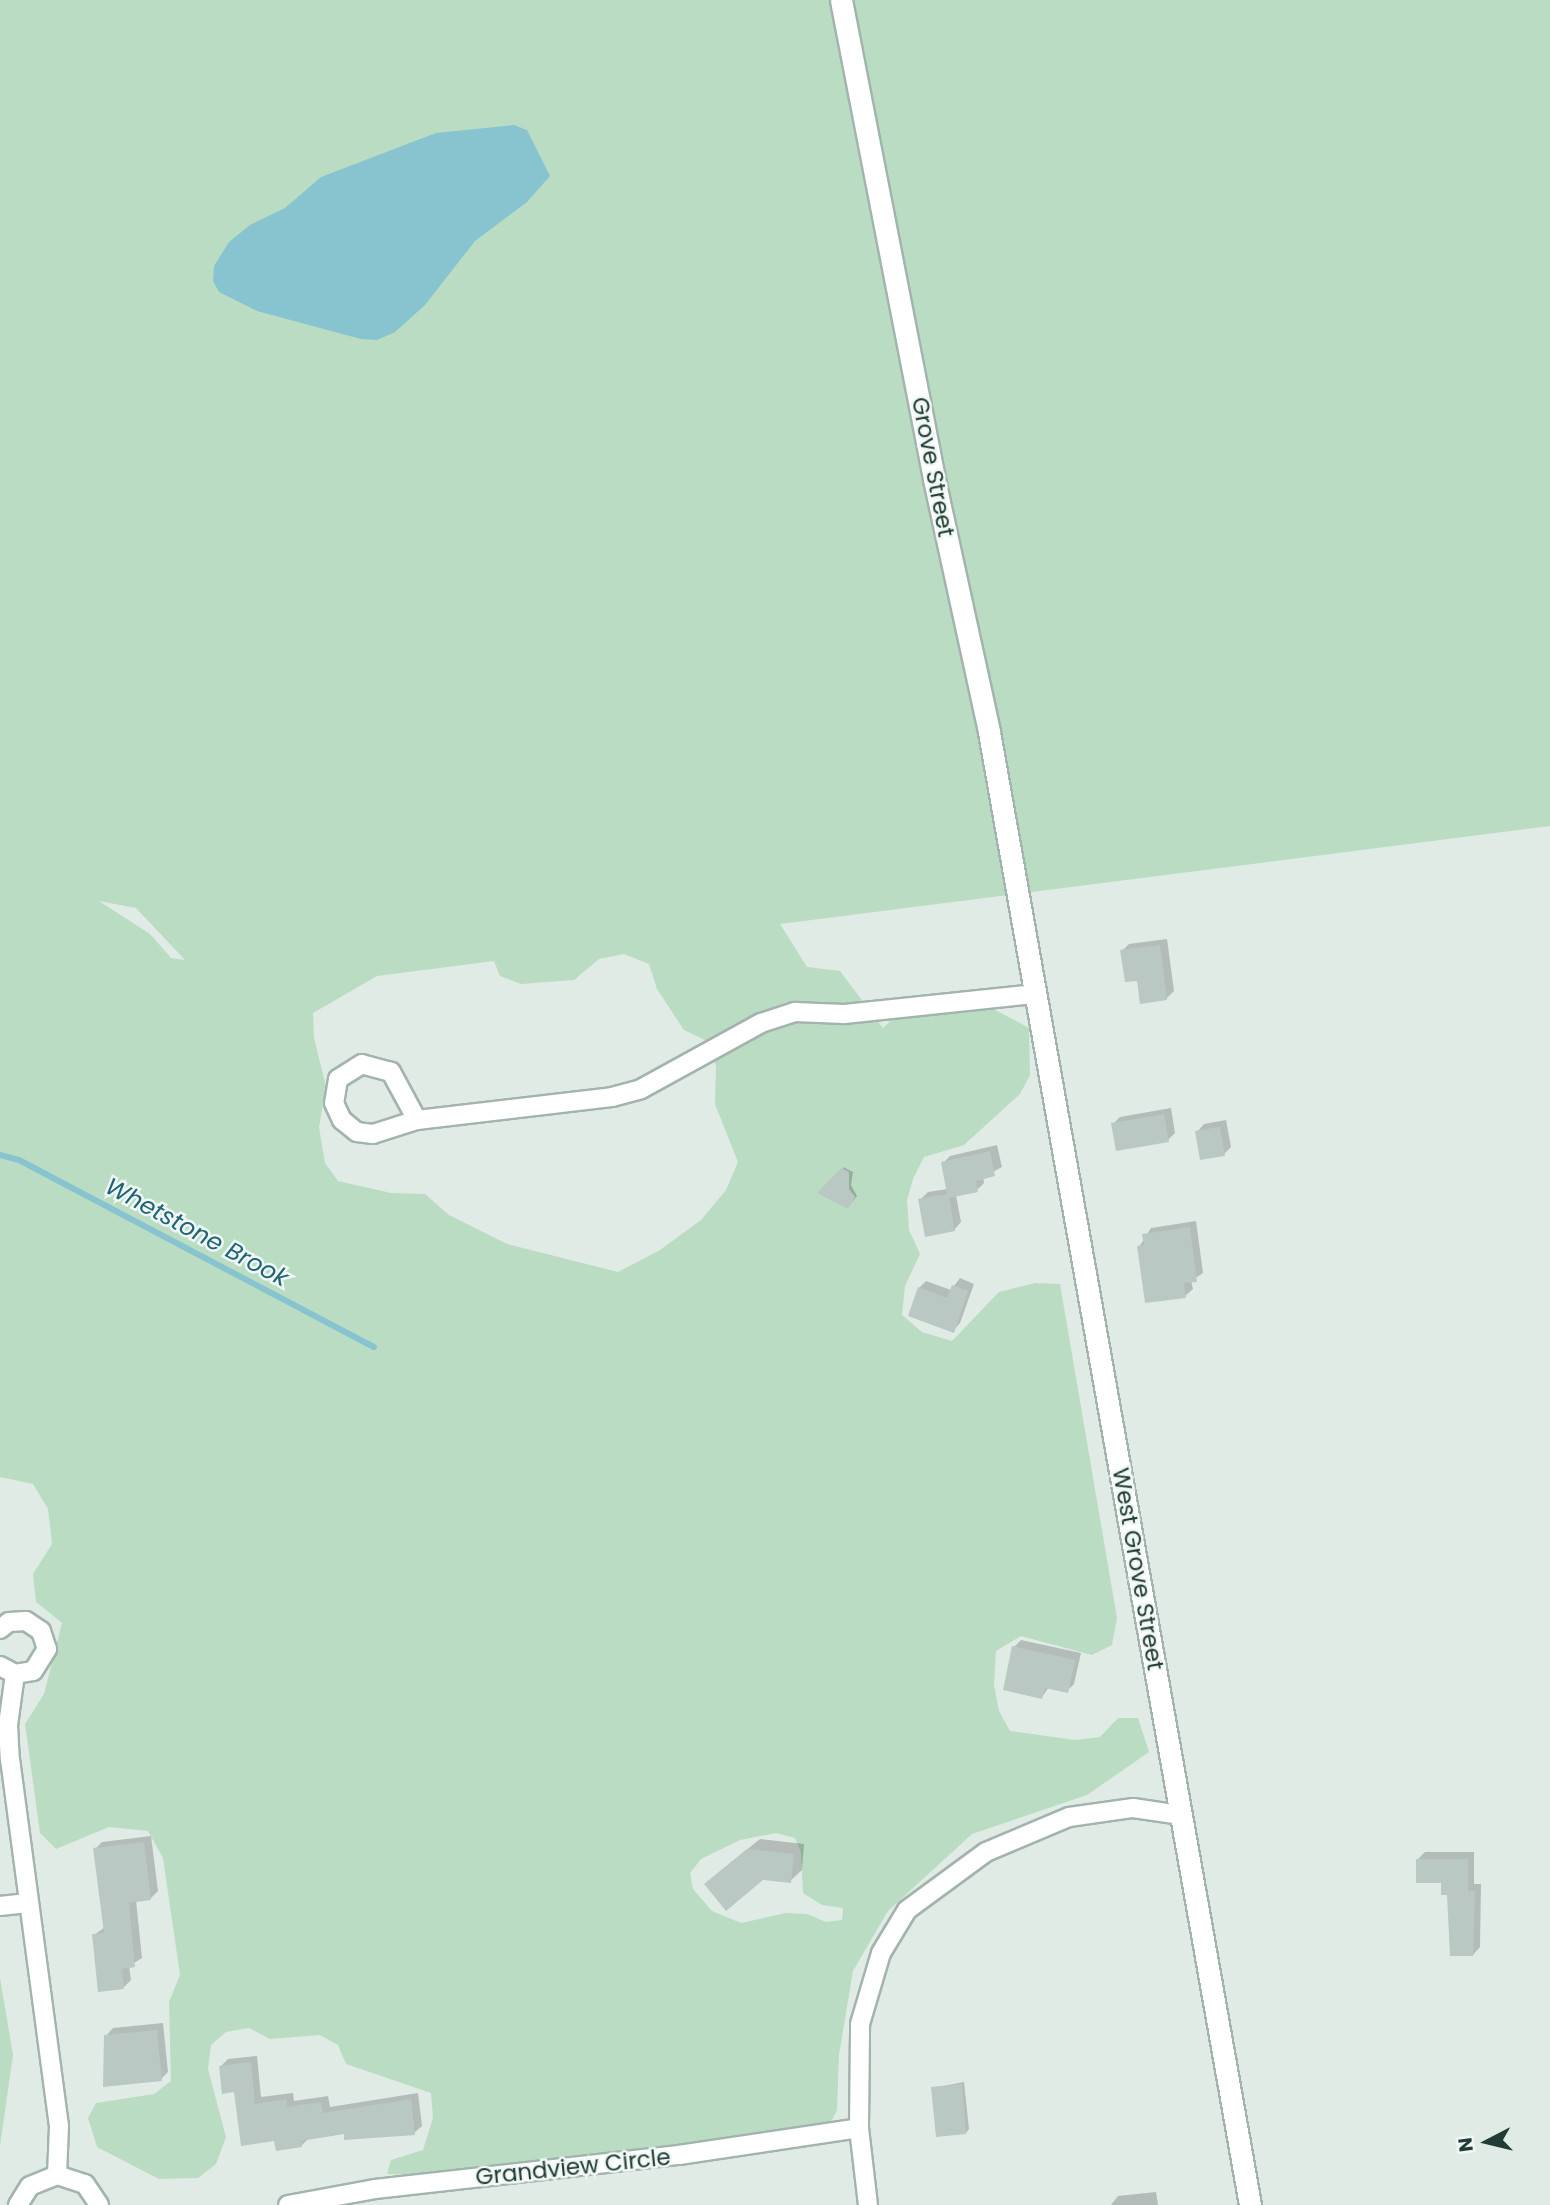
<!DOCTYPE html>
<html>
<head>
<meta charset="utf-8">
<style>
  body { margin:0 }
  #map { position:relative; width:1550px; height:2205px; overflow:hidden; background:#e0ebe6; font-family:Poppins,sans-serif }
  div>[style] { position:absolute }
  .green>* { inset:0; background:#b9dcc3 }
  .water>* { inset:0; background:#88c3d0 }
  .shadow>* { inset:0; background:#0003 }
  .stream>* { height:6px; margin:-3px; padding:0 3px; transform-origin:3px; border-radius:3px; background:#88c3d0 }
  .building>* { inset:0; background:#b9c8c2 }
  .roads { filter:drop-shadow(2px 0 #a3b3ad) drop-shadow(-2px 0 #a3b3ad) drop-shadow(0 2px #a3b3ad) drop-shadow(0 -2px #a3b3ad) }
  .minor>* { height:18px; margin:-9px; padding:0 9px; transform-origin:9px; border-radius:9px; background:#fff }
  .secondary>* { height:21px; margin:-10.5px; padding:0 10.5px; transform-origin:10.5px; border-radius:10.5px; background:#fff }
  span { translate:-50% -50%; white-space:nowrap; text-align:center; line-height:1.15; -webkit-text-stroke:5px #f0f7f4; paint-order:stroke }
  .street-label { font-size:23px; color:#213b35 }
  .water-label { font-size:24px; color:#1c6476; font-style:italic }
  .north { position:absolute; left:1452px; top:2107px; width:70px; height:70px; -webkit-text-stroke:5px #f0f7f4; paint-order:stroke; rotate:263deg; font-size:19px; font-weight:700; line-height:28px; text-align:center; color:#213b35 }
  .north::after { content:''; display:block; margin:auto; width:24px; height:32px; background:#213b35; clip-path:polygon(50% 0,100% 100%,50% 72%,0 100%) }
</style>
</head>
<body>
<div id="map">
  <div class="green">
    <div style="clip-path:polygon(evenodd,0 0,1550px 0,1550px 826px,780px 924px,807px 967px,840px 971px,883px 1028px,915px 998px,948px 994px,971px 997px,1029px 1028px,1030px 1075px,1020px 1094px,964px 1145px,924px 1157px,913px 1179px,907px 1200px,909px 1230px,920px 1254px,905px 1286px,902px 1315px,922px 1332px,952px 1341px,999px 1292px,1035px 1283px,1060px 1284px,1117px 1618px,1112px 1645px,1092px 1655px,1021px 1636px,996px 1651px,994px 1685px,999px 1711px,1010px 1731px,1075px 1740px,1100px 1737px,1118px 1718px,1138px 1718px,1149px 1752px,1087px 1795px,972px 1834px,888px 1911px,853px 1971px,839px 2055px,837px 2110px,829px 2126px,422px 2175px,387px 2174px,391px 2160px,423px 2150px,433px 2118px,431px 2093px,346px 2064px,338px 2045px,320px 2035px,270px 2039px,249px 2028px,226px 2032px,211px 2045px,208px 2069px,226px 2137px,216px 2164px,198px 2178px,159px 2179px,97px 2147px,88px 2118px,96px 2103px,154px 2094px,171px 2081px,169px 2002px,180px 1975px,163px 1858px,148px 1831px,109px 1827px,56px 1849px,40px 1833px,25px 1724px,44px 1694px,62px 1623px,36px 1602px,33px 1574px,52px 1544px,48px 1509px,33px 1484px,0 1477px,0 0,99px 901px,136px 908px,185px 960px,171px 958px,150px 934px,99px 901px,0 0,624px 954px,649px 964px,657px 989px,684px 1030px,711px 1043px,716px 1066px,715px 1104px,738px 1162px,726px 1190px,701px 1220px,660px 1250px,618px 1272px,507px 1244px,449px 1215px,425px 1194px,391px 1193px,338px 1181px,325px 1163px,319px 1127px,326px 1086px,314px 1038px,313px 1013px,377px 976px,494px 961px,500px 976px,521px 984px,574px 980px,599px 959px,624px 954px,0 0,776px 1833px,795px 1838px,801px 1852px,803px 1893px,822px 1905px,843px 1908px,842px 1920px,826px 1922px,807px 1914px,786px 1913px,741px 1923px,712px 1911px,693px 1889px,690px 1873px,701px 1859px,740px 1840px,776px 1833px)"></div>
    <div style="clip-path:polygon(0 1978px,13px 2055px,0 2146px)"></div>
  </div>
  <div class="water">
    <div style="clip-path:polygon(514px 125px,527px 130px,550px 176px,527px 202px,475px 241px,425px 305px,395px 332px,377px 340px,361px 339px,257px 311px,219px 292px,213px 281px,214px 266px,229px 242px,250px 225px,285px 208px,321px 177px,436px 133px)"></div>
  </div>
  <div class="shadow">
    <div style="clip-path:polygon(1167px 939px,1174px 991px,1167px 998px,1138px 979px,1122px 951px,1129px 944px)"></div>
    <div style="clip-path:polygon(1171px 1108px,1175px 1133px,1168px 1140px,1113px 1124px,1120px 1117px)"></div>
    <div style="clip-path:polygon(1226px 1120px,1231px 1147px,1224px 1154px,1197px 1132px,1204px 1124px)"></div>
    <div style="clip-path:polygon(997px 1145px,1002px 1167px,983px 1177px,984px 1183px,977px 1190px,956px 1195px,961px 1222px,954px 1230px,920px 1200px,928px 1192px,948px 1189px,943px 1163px,950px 1156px)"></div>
    <div style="clip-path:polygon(843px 1167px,853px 1172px,851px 1185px,857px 1196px,848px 1207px)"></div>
    <div style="clip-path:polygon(1196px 1221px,1203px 1273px,1191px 1281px,1193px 1289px,1185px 1296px,1139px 1247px,1151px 1228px)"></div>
    <div style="clip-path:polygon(960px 1278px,974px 1284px,960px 1323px,953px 1331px,919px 1288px,926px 1281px,951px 1290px)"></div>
    <div style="clip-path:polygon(1021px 1640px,1081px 1653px,1074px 1684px,1067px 1691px,1049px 1687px,1042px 1697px,1014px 1647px)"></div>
    <div style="clip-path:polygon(151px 1836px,158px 1891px,151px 1898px,136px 1900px,142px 1958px,129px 1966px,131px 1980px,124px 1987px,94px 1935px,105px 1927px,95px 1849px,102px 1842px)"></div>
    <div style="clip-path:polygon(760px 1839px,804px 1844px,802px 1870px,790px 1881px,718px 1873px)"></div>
    <div style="clip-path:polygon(1425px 1852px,1474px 1852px,1474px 1884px,1481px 1884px,1480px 1947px,1473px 1955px,1443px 1881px,1418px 1859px)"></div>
    <div style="clip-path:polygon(163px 2023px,168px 2072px,161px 2079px,105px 2085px,106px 2036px,113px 2028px)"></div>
    <div style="clip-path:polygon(257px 2056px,261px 2097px,293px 2093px,294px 2101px,328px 2096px,330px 2107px,418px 2093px,422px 2126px,414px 2133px,345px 2132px,308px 2139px,301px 2146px,276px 2140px,221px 2066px,228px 2059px)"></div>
    <div style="clip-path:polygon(964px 2082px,969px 2129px,966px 2133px,933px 2088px)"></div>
    <div style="clip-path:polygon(1156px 2192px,1158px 2205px,1111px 2205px,1118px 2196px)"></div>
  </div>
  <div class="stream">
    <div style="left:0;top:1155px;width:20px;rotate:15deg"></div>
    <div style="left:19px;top:1160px;width:401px;rotate:27.8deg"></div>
  </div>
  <div class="building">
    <div style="clip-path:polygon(1160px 945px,1167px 1000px,1140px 1004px,1137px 981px,1125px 982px,1120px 950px)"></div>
    <div style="clip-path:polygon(1164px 1114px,1169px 1142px,1116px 1151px,1111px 1123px)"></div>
    <div style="clip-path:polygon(1220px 1127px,1225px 1156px,1200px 1160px,1195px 1131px)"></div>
    <div style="clip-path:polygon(990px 1151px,995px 1176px,976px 1181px,978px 1192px,949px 1198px,955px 1231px,925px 1237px,918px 1199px,947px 1194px,941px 1162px)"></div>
    <div style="clip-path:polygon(841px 1168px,849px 1172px,849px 1189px,855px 1197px,848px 1209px,817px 1193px)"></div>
    <div style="clip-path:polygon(1190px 1227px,1197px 1282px,1184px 1283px,1186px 1298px,1145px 1303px,1137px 1246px,1144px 1245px,1142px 1234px)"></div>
    <div style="clip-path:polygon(952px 1285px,968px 1291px,954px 1333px,908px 1316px,918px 1287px,947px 1298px)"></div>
    <div style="clip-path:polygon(1012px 1646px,1075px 1660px,1068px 1693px,1045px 1688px,1042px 1699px,1003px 1690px)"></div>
    <div style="clip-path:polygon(144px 1842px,151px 1900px,129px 1903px,135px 1967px,122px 1969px,124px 1989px,98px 1992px,92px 1934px,104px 1933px,93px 1848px)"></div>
    <div style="clip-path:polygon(747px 1849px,794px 1854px,791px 1883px,763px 1880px,726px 1911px,704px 1884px)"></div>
    <div style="clip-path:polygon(1416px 1859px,1468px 1859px,1468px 1891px,1475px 1891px,1473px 1956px,1450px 1956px,1447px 1895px,1441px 1895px,1441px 1883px,1416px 1883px)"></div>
    <div style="clip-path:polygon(157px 2030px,162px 2081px,103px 2087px,104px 2035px)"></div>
    <div style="clip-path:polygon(251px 2062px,255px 2104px,286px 2099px,287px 2107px,321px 2102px,323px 2113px,411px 2099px,415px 2135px,344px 2140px,344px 2134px,301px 2141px,302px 2147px,276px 2151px,274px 2141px,241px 2146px,234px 2092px,222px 2094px,219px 2066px)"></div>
    <div style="clip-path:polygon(962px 2084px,966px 2134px,936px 2137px,931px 2087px)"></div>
  </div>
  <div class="roads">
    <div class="minor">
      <div style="left:417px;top:1120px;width:55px;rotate:-118.4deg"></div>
      <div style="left:391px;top:1072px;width:30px;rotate:-165deg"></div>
      <div style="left:362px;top:1064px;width:28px;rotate:148deg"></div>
      <div style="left:338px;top:1079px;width:24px;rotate:99deg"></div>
      <div style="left:334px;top:1103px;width:19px;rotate:65deg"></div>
      <div style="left:342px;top:1120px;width:19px;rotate:39deg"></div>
      <div style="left:357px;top:1132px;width:16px;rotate:7deg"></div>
      <div style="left:373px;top:1134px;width:46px;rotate:-17.7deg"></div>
      <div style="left:417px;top:1120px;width:196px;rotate:-6.7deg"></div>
      <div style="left:612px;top:1097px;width:30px;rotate:-15deg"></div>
      <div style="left:641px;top:1089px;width:137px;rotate:-28.8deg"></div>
      <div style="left:761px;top:1023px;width:36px;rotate:-18deg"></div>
      <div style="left:795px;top:1012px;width:49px;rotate:2.3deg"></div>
      <div style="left:844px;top:1014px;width:191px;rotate:-6deg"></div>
      <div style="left:0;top:1629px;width:11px;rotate:-38deg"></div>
      <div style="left:9px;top:1622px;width:17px;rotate:-3deg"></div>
      <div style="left:26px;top:1621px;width:18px;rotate:34deg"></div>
      <div style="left:41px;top:1631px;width:19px;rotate:72deg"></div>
      <div style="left:47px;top:1649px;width:26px;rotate:122deg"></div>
      <div style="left:33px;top:1671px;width:18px;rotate:171deg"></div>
      <div style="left:15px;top:1674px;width:17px;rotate:-152deg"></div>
      <div style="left:15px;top:1674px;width:51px;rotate:97.8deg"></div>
      <div style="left:8px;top:1725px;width:34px;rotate:87deg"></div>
      <div style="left:10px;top:1759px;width:370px;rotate:82.4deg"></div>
      <div style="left:59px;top:2126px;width:49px;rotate:92.3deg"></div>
      <div style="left:0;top:1906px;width:28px;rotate:-6deg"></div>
      <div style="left:18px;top:2205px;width:22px;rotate:-58deg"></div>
      <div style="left:30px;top:2186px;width:29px;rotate:-22deg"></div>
      <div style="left:57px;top:2175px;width:29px;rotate:18deg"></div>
      <div style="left:85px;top:2184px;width:25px;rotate:56deg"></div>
      <div style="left:288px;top:2205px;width:88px;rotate:-10.4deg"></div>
      <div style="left:375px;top:2189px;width:306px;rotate:-6.4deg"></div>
      <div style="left:679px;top:2155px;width:182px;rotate:-8.5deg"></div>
      <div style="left:868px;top:2205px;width:78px;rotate:-96.7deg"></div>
      <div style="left:859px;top:2128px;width:104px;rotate:-89.4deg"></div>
      <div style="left:860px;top:2024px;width:74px;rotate:-73.5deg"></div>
      <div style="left:881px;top:1953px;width:50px;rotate:-58.8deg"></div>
      <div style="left:907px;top:1910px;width:98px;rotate:-36.3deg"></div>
      <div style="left:986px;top:1852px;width:90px;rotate:-22.9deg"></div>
      <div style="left:1069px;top:1817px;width:65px;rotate:-8deg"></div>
      <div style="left:1133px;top:1808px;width:49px;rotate:8.3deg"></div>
    </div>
    <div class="secondary">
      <div style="left:841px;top:0;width:488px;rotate:79deg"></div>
      <div style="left:934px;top:479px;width:259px;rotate:77.7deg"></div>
      <div style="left:989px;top:732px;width:1496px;rotate:79.95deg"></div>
    </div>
  </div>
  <div class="street-label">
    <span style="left:933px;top:467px;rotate:79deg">Grove Street</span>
    <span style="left:1138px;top:1569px;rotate:80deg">West Grove Street</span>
    <span style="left:573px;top:2167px;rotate:-6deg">Grandview Circle</span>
  </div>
  <div class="water-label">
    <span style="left:197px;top:1232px;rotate:28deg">Whetstone Brook</span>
  </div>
  <div class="north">N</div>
</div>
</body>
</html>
